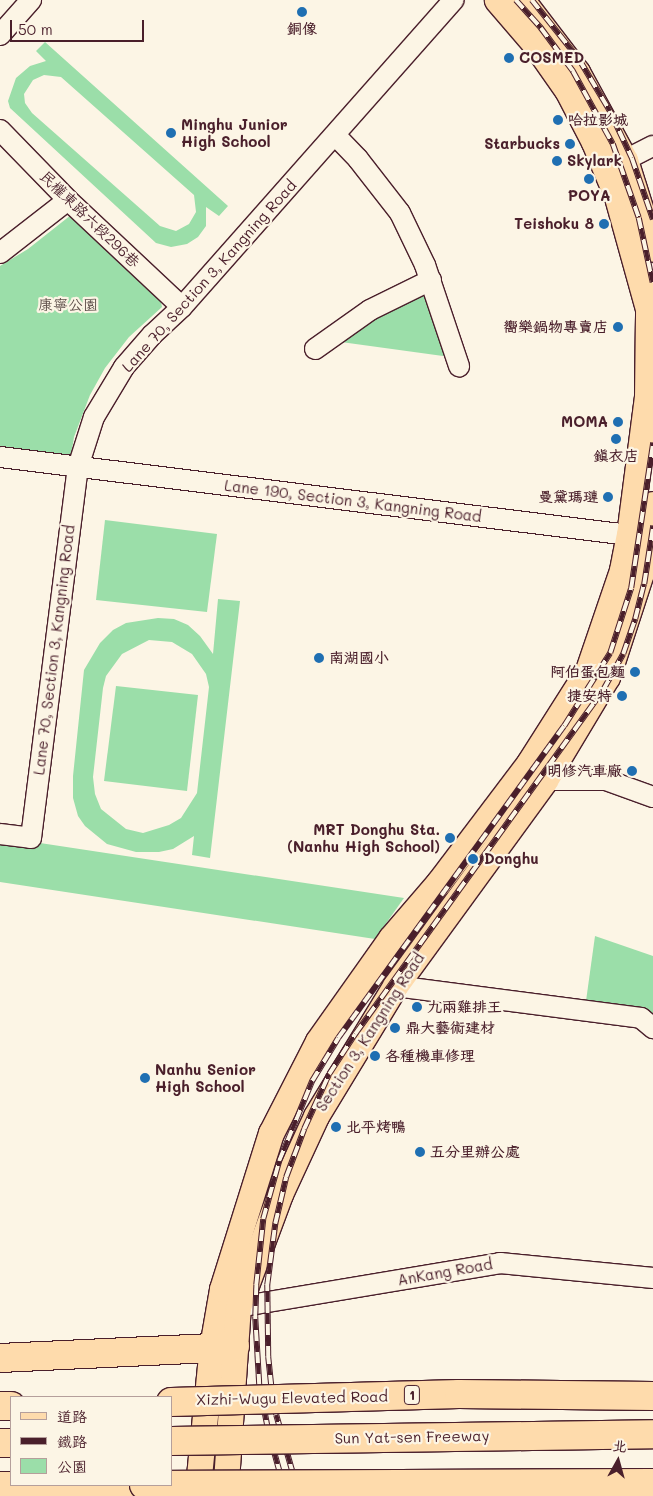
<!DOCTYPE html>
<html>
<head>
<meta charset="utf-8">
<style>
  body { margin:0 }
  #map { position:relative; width:653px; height:1496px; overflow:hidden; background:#fcf5e5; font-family:Mali,"LXGW WenKai TC",sans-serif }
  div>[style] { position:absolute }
  .green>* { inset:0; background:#9bdea9 }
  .roads { filter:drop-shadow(1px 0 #4a1f2b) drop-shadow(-1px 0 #4a1f2b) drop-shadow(0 1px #4a1f2b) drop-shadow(0 -1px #4a1f2b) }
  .minor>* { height:20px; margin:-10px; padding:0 10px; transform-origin:10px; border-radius:10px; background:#fcf5e5 }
  .major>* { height:25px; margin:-12.5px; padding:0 12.5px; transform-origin:12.5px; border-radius:12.5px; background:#fedbac }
  .highway>* { height:28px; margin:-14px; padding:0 14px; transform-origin:14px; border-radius:14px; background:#fedbac }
  .rail>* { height:5.5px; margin-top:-2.75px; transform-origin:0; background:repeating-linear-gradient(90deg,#fcf5e5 0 11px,#4a1f2b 0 22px); box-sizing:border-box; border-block:1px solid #4a1f2b }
  .bridges { filter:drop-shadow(1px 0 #4a1f2b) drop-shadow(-1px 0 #4a1f2b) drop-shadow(0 1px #4a1f2b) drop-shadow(0 -1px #4a1f2b) }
  .highway-bridge>* { height:28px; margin:-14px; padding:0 14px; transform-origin:14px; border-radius:14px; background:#fedbac }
  .dots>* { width:14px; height:14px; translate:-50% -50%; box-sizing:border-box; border:2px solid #fcf5e5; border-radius:50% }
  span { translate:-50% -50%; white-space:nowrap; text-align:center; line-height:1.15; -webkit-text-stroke:4.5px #fcf5e5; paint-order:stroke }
  .shield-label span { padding:1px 4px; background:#fcf5e5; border:1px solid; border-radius:4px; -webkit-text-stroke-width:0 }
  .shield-label { font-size:14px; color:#4a1f2b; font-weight:700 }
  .poi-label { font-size:15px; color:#4a1f2b; font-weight:700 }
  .left { translate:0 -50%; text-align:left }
  .right { translate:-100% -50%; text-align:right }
  .street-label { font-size:15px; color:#4a1f2b }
  .park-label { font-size:15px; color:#5e4f4a }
  .legend { position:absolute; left:10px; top:1396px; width:162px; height:90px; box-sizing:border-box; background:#fcf5e5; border:1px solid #b59f9b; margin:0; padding:6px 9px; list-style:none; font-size:15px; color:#4a1f2b }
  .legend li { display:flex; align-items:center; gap:10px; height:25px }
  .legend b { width:25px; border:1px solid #b59f9b }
  .north { position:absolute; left:593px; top:1436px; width:50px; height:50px; -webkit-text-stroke:4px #fcf5e5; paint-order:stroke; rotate:7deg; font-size:14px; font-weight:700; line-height:20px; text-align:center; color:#4a1f2b }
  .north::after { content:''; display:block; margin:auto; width:18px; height:22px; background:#4a1f2b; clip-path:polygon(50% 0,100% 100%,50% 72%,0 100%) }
  .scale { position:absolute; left:10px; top:20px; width:134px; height:22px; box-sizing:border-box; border:2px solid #4a1f2b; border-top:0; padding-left:6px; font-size:15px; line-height:18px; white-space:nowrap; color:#4a1f2b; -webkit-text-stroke:4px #fcf5e5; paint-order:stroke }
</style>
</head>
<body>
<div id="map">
  <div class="green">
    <div style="clip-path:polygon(evenodd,45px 42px,228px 206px,219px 216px,206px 207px,206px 226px,198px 237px,187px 244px,171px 247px,156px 243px,10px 108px,8px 101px,16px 78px,30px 66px,46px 61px,36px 51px,45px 42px,44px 75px,61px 77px,194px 195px,196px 212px,189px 224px,176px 231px,160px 226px,32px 113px,25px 103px,24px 94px,33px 80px,44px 75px)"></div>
    <div style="clip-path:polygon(71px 215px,150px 291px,161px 302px,162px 307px,129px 337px,105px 368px,90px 395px,74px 437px,71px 456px,0 451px,0 266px,28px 249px)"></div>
    <div style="clip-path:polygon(426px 291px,445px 355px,443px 356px,341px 342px,341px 337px)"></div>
    <div style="clip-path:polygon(105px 520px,217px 534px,207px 612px,96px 600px)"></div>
    <div style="clip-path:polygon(evenodd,218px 599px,240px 601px,210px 858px,192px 855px,194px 836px,173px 849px,159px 852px,136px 852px,107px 844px,85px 826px,78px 816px,73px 798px,73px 776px,84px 670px,100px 643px,113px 630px,126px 623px,158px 618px,174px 619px,188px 625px,200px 636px,213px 654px,218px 599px,149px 640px,172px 642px,192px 654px,206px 674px,209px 687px,197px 793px,181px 818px,169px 825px,143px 833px,126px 829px,101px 809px,95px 794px,93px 777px,103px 688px,106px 676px,122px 654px,149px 640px)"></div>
    <div style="clip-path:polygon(116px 686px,198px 695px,187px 791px,104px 781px)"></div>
    <div style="clip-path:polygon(0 841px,40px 843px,404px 898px,375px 939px,0 882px)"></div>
    <div style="clip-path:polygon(595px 936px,653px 956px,653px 1016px,586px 1001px)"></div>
  </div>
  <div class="roads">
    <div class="minor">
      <div style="left:0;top:35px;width:47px;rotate:-48.5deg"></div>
      <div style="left:0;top:130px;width:98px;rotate:45.8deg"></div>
      <div style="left:68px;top:200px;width:156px;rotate:43.2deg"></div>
      <div style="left:335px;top:135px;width:33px;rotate:46deg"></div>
      <div style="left:358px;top:159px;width:68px;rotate:52.1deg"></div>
      <div style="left:400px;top:213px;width:58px;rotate:64.3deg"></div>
      <div style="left:425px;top:265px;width:107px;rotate:71.4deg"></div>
      <div style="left:625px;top:160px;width:31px;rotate:-27deg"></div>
      <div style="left:0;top:253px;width:86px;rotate:-37.9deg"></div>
      <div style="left:315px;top:349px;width:67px;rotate:-35.3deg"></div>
      <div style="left:370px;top:310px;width:68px;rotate:-26.2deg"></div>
      <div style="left:0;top:457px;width:634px;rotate:7.07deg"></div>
      <div style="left:545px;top:780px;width:61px"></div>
      <div style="left:606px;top:780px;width:50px;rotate:19.9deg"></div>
      <div style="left:0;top:834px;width:31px;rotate:7deg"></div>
      <div style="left:31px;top:838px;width:374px;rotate:-82.8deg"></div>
      <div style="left:78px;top:467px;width:52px;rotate:-72.3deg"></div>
      <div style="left:94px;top:417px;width:58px;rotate:-59deg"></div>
      <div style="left:124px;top:367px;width:43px;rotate:-48.8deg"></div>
      <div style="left:152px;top:335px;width:41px;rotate:-43deg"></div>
      <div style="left:182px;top:307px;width:410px;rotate:-48.5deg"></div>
      <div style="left:395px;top:986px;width:248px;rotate:7.4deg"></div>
      <div style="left:641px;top:1018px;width:16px;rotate:40deg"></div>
      <div style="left:231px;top:1298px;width:11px;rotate:52deg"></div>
      <div style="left:238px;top:1307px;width:266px;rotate:-9.5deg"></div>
      <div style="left:500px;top:1263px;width:154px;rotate:5.6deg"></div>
    </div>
    <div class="major">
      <div style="left:522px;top:0;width:91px;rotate:52.6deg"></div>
      <div style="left:577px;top:72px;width:100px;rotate:61.4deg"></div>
      <div style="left:625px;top:160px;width:93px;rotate:72.5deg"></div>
      <div style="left:197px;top:1496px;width:150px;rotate:-84.3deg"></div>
      <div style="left:212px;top:1347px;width:59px;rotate:-80.2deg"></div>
      <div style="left:222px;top:1289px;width:164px;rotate:-72.6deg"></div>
      <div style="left:271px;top:1133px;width:103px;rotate:-62.9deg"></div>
      <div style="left:318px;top:1041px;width:126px;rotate:-54.7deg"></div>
      <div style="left:391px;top:938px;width:74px;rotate:-49.4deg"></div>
      <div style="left:439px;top:882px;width:149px;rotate:-52.9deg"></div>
      <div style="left:529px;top:763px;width:110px;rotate:-57.6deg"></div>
      <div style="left:588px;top:670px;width:106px;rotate:-71.2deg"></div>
      <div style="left:622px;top:570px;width:36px;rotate:-79deg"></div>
      <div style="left:629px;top:535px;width:139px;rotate:-82.6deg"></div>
      <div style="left:647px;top:397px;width:88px;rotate:-89.3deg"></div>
      <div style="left:648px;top:309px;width:116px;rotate:-105.5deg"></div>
      <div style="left:617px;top:197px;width:60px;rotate:-112.7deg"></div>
      <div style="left:594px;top:142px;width:59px;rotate:-117.4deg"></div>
      <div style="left:567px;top:90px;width:57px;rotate:-125.1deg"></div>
      <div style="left:534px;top:43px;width:57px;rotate:-130.7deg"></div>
      <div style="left:225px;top:1496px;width:189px;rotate:-86.1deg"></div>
      <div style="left:238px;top:1307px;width:121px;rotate:-69.6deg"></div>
      <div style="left:280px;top:1194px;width:86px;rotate:-65.2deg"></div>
      <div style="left:316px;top:1116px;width:152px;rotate:-58.7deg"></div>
      <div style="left:395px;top:986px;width:255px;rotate:-53.9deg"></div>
      <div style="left:545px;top:780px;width:120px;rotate:-59deg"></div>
      <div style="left:607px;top:677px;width:109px;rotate:-71.9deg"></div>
      <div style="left:641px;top:573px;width:70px;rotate:-80.1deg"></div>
    </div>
    <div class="highway">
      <div style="left:0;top:1358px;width:235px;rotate:-2.7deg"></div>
      <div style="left:0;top:1406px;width:11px"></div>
      <div style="left:0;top:1443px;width:11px"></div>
      <div style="left:0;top:1486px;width:144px;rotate:-0.4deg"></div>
    </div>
  </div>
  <div class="rail">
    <div style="left:516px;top:0;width:38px;rotate:48deg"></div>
    <div style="left:541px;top:28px;width:54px;rotate:53.3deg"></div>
    <div style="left:573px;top:71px;width:83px;rotate:61.3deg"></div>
    <div style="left:613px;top:144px;width:78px;rotate:70.6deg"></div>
    <div style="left:639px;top:218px;width:66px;rotate:77.8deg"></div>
    <div style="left:532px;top:0;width:75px;rotate:51.5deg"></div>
    <div style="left:579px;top:59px;width:61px;rotate:59.2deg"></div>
    <div style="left:610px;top:111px;width:52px;rotate:64.9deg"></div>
    <div style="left:632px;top:158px;width:65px;rotate:71deg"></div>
    <div style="left:286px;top:1496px;width:67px;rotate:-105.5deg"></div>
    <div style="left:268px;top:1431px;width:47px;rotate:-101.1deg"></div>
    <div style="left:259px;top:1385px;width:68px;rotate:-93.4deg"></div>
    <div style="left:255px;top:1317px;width:32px;rotate:-88deg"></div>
    <div style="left:256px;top:1285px;width:66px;rotate:-83.9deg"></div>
    <div style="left:263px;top:1219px;width:60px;rotate:-74.6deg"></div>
    <div style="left:279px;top:1161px;width:87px;rotate:-67.6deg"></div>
    <div style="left:312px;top:1081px;width:50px;rotate:-58.8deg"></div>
    <div style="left:338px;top:1038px;width:385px;rotate:-54.1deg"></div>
    <div style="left:564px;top:726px;width:86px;rotate:-57.8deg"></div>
    <div style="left:610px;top:653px;width:68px;rotate:-72.1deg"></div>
    <div style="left:631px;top:588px;width:147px;rotate:-81.4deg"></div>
    <div style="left:299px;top:1496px;width:84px;rotate:-105.9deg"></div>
    <div style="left:276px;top:1415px;width:29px;rotate:-100deg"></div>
    <div style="left:271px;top:1386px;width:29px;rotate:-96deg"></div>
    <div style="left:268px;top:1357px;width:72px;rotate:-90.8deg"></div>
    <div style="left:267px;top:1285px;width:62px;rotate:-82.5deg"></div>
    <div style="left:275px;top:1224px;width:48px;rotate:-76.8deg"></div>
    <div style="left:286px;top:1177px;width:51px;rotate:-69.4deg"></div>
    <div style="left:304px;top:1129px;width:60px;rotate:-65.6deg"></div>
    <div style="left:329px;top:1074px;width:48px;rotate:-57deg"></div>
    <div style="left:355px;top:1034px;width:424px;rotate:-54.2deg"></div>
    <div style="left:603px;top:690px;width:41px;rotate:-60.9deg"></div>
    <div style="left:623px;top:654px;width:37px;rotate:-71deg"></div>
    <div style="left:635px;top:619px;width:36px;rotate:-76deg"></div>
    <div style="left:644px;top:584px;width:59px;rotate:-81.2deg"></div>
  </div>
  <div class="bridges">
    <div class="highway-bridge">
      <div style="left:171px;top:1402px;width:288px;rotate:-1.6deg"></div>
      <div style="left:459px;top:1394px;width:194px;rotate:0.6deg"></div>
      <div style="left:171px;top:1441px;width:482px;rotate:-0.8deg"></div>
      <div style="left:144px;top:1485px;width:509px;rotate:-0.23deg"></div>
    </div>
  </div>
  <div class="dots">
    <div style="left:302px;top:12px;background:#1f6fb2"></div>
    <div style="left:509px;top:58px;background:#1f6fb2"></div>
    <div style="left:558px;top:120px;background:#1f6fb2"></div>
    <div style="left:171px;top:133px;background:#1f6fb2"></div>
    <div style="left:570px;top:144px;background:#1f6fb2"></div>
    <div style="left:557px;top:161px;background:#1f6fb2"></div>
    <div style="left:589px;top:179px;background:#1f6fb2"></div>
    <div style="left:604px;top:224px;background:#1f6fb2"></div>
    <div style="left:618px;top:327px;background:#1f6fb2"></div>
    <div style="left:618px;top:422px;background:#1f6fb2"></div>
    <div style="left:616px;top:439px;background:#1f6fb2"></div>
    <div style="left:608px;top:497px;background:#1f6fb2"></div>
    <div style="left:319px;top:658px;background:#1f6fb2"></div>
    <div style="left:635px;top:672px;background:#1f6fb2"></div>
    <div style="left:622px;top:696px;background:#1f6fb2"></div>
    <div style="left:632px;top:771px;background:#1f6fb2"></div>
    <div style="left:450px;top:838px;background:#1f6fb2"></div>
    <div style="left:473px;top:859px;background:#1f6fb2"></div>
    <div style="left:417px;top:1007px;background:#1f6fb2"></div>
    <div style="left:395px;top:1028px;background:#1f6fb2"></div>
    <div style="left:375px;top:1056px;background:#1f6fb2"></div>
    <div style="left:145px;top:1078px;background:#1f6fb2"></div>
    <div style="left:336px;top:1127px;background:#1f6fb2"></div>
    <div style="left:420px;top:1152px;background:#1f6fb2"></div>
  </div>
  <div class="shield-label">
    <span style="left:412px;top:1395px">1</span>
  </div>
  <div class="poi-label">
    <span style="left:302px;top:29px">銅像</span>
    <span class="left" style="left:519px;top:58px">COSMED</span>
    <span class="left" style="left:568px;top:120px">哈拉影城</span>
    <span class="left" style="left:181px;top:133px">Minghu Junior<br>High School</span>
    <span class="right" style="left:560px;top:144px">Starbucks</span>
    <span class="left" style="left:567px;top:161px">Skylark</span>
    <span style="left:589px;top:196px">POYA</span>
    <span class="right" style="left:594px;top:224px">Teishoku 8</span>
    <span class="right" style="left:608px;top:327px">嚮樂鍋物專賣店</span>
    <span class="right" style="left:608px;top:422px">MOMA</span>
    <span style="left:616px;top:456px">鎮衣店</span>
    <span class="right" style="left:598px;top:497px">曼黛瑪璉</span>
    <span class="left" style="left:329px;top:658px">南湖國小</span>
    <span class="right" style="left:625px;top:672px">阿伯蛋包麵</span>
    <span class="right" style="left:612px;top:696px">捷安特</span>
    <span class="right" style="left:622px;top:771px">明修汽車廠</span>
    <span class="right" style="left:440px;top:838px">MRT Donghu Sta.<br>(Nanhu High School)</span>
    <span class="left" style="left:484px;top:859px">Donghu</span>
    <span class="left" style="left:427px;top:1007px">九兩雞排王</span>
    <span class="left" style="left:405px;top:1028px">鼎大藝術建材</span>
    <span class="left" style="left:385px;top:1056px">各種機車修理</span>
    <span class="left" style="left:155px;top:1078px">Nanhu Senior<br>High School</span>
    <span class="left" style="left:346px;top:1127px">北平烤鴨</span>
    <span class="left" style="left:430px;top:1152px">五分里辦公處</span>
  </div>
  <div class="street-label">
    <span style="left:90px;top:219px;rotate:44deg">民權東路六段296巷</span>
    <span style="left:209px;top:276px;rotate:-48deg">Lane 70, Section 3, Kangning Road</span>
    <span style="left:353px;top:501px;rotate:7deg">Lane 190, Section 3, Kangning Road</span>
    <span style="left:54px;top:650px;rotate:-83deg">Lane 70, Section 3, Kangning Road</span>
    <span style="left:370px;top:1032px;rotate:-57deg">Section 3, Kangning Road</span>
    <span style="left:445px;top:1272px;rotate:-10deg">AnKang Road</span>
    <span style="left:292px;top:1398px;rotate:-1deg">Xizhi-Wugu Elevated Road</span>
    <span style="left:412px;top:1437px;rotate:-1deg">Sun Yat-sen Freeway</span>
  </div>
  <div class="park-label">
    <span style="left:68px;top:305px">康寧公園</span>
  </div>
  <ul class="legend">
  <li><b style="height:6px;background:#fedbac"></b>道路</li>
  <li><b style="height:6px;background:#4a1f2b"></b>鐵路</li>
  <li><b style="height:14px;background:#9bdea9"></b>公園</li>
  </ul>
  <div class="north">北</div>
  <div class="scale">50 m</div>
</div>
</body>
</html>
